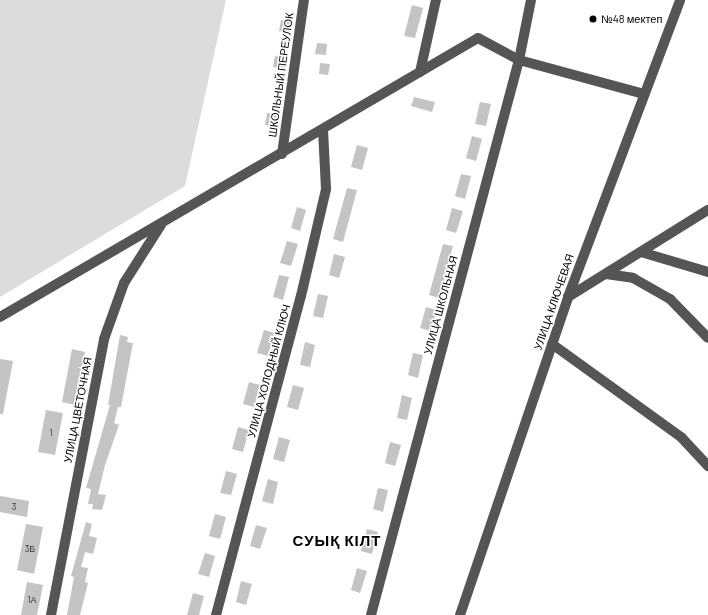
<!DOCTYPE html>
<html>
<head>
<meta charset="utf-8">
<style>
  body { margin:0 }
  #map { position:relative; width:708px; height:615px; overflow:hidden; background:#fff; font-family:Barlow,sans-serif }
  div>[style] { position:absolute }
  .green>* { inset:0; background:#dcdcdc }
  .building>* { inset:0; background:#c4c4c4 }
  .minor>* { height:10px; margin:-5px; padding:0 5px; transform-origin:5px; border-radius:5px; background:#555 }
  .dots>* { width:11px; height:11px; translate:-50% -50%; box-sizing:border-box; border:2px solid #fff; border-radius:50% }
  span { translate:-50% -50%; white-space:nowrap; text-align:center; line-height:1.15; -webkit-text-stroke:3px #fff; paint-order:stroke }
  .number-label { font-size:9px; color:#313131 }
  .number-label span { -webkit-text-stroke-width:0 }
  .poi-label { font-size:11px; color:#000 }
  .left { translate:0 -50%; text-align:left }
  .street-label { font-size:11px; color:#000 }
  .district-label { font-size:15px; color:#000; font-weight:700; letter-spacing:1px }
</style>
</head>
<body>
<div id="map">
  <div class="green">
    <div style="clip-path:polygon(0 0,226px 0,185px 186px,0 297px)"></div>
  </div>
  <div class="building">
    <div style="clip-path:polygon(412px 5px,423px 8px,415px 38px,404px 36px)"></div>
    <div style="clip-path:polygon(281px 20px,291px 22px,289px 32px,279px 31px)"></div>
    <div style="clip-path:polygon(317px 43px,327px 44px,326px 55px,315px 54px)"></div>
    <div style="clip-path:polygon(275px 56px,286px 58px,284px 69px,273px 67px)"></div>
    <div style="clip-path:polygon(320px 63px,330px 64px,328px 75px,319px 74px)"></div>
    <div style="clip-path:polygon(414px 97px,435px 102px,432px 112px,411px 106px)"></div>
    <div style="clip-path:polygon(480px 102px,491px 104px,486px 126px,475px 124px)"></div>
    <div style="clip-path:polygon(267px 113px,276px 114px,275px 126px,265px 125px)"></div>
    <div style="clip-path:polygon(472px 136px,482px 139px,476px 161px,466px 158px)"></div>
    <div style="clip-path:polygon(357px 145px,368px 148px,362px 170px,351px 167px)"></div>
    <div style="clip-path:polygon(461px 174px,471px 176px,465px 199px,455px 196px)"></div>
    <div style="clip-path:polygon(347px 188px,357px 190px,343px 242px,333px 239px)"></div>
    <div style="clip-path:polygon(297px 207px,306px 210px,300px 231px,291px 228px)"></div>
    <div style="clip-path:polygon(452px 208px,463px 211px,456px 233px,446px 230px)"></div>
    <div style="clip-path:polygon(287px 241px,298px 244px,291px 266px,280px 263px)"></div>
    <div style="clip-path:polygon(443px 244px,453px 246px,439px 298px,429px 295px)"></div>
    <div style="clip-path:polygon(334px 254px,345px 257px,339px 278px,329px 275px)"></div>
    <div style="clip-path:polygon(279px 275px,289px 277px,283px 300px,273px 297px)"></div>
    <div style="clip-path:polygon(318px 294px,328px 296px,323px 318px,313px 316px)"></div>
    <div style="clip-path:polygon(426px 307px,437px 310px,430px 331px,420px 328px)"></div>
    <div style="clip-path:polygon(264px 330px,275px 333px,268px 356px,257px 353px)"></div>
    <div style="clip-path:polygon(120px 335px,128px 337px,127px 342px,133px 343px,121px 407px,118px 407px,114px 423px,119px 425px,105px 465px,98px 494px,106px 495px,102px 510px,92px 509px,93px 504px,88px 504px,91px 489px,86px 488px,110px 405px,108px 405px)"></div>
    <div style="clip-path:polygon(305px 342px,315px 345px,310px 367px,300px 365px)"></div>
    <div style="clip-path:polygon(72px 349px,85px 352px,75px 405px,62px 402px)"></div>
    <div style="clip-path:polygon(413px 353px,423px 355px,418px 378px,408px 375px)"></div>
    <div style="clip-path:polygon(0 359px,13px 361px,3px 414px,0 414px)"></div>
    <div style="clip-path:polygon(249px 382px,260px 385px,254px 407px,243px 404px)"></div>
    <div style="clip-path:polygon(293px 385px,304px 388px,298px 410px,287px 407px)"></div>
    <div style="clip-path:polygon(402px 395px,412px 398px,407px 420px,397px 418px)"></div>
    <div style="clip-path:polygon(46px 410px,63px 413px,55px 455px,38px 452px)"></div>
    <div style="clip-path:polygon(238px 427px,249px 430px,243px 452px,232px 449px)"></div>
    <div style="clip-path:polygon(279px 437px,290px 440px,284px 462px,273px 459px)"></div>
    <div style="clip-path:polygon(390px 442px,401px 445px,395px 466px,385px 463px)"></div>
    <div style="clip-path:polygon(226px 471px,237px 474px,231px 495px,220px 493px)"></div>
    <div style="clip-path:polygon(268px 479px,278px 482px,273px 504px,262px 501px)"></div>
    <div style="clip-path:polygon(378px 488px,388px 490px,383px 512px,373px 509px)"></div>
    <div style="clip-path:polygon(0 496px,29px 501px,27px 517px,0 512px)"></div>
    <div style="clip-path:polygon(215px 514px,226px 517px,220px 539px,209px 536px)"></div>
    <div style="clip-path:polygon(86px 522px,92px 524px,89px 536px,97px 538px,93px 554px,85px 552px,81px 567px,88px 568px,85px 582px,88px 583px,80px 615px,67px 615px,74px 577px,71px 576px)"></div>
    <div style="clip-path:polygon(26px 524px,43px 527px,34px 574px,17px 570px)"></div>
    <div style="clip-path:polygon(256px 525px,267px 528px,260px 549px,250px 546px)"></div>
    <div style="clip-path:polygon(367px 529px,378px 532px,372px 554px,361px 551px)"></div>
    <div style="clip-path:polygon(205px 553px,215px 556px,209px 577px,198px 574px)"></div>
    <div style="clip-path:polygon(357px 568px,367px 571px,360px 593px,351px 590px)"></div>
    <div style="clip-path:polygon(241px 581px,252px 584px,246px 605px,236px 602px)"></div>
    <div style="clip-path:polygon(27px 582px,43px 585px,37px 615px,21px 615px)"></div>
    <div style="clip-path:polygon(193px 593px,204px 596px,199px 615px,187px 615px)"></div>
  </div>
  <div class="minor">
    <div style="left:420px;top:72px;width:74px;rotate:-77.5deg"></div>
    <div style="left:282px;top:154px;width:156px;rotate:-81.9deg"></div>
    <div style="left:641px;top:252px;width:70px;rotate:16.6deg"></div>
    <div style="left:606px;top:274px;width:27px;rotate:8deg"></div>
    <div style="left:633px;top:278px;width:43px;rotate:29.6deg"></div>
    <div style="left:670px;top:299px;width:54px;rotate:45.7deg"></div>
    <div style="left:568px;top:297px;width:165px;rotate:-31.9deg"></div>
    <div style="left:0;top:317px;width:553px;rotate:-30.27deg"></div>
    <div style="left:478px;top:38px;width:47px;rotate:28.2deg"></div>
    <div style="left:519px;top:60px;width:130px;rotate:15.2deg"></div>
    <div style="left:552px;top:344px;width:159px;rotate:35.8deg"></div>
    <div style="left:681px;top:437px;width:40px;rotate:47deg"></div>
    <div style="left:51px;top:615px;width:281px;rotate:-79.1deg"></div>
    <div style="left:104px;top:339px;width:59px;rotate:-70.3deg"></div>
    <div style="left:124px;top:283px;width:69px;rotate:-57.5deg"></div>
    <div style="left:216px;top:615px;width:330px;rotate:-75.1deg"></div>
    <div style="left:301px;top:296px;width:110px;rotate:-76.8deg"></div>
    <div style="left:326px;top:189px;width:59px;rotate:-92.9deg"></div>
    <div style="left:371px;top:615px;width:574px;rotate:-75.07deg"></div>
    <div style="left:519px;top:60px;width:61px;rotate:-78.7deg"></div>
    <div style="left:460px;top:615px;width:336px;rotate:-71.2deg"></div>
    <div style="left:568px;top:297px;width:317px;rotate:-69.3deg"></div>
  </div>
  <div class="dots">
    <div style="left:593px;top:19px;background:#000"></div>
  </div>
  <div class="number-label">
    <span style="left:51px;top:433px">1</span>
    <span style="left:14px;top:507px">3</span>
    <span style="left:30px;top:549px">3Б</span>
    <span style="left:32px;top:600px">1А</span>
  </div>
  <div class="poi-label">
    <span class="left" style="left:601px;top:19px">№48 мектеп</span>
  </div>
  <div class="street-label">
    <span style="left:281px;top:75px;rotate:-82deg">ШКОЛЬНЫЙ ПЕРЕУЛОК</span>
    <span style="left:554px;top:302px;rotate:-71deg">УЛИЦА КЛЮЧЕВАЯ</span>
    <span style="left:441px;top:305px;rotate:-75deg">УЛИЦА ШКОЛЬНАЯ</span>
    <span style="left:269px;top:371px;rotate:-75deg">УЛИЦА ХОЛОДНЫЙ КЛЮЧ</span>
    <span style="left:78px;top:410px;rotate:-79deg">УЛИЦА ЦВЕТОЧНАЯ</span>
  </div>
  <div class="district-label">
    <span style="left:337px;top:541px">СУЫҚ КІЛТ</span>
  </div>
</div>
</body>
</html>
